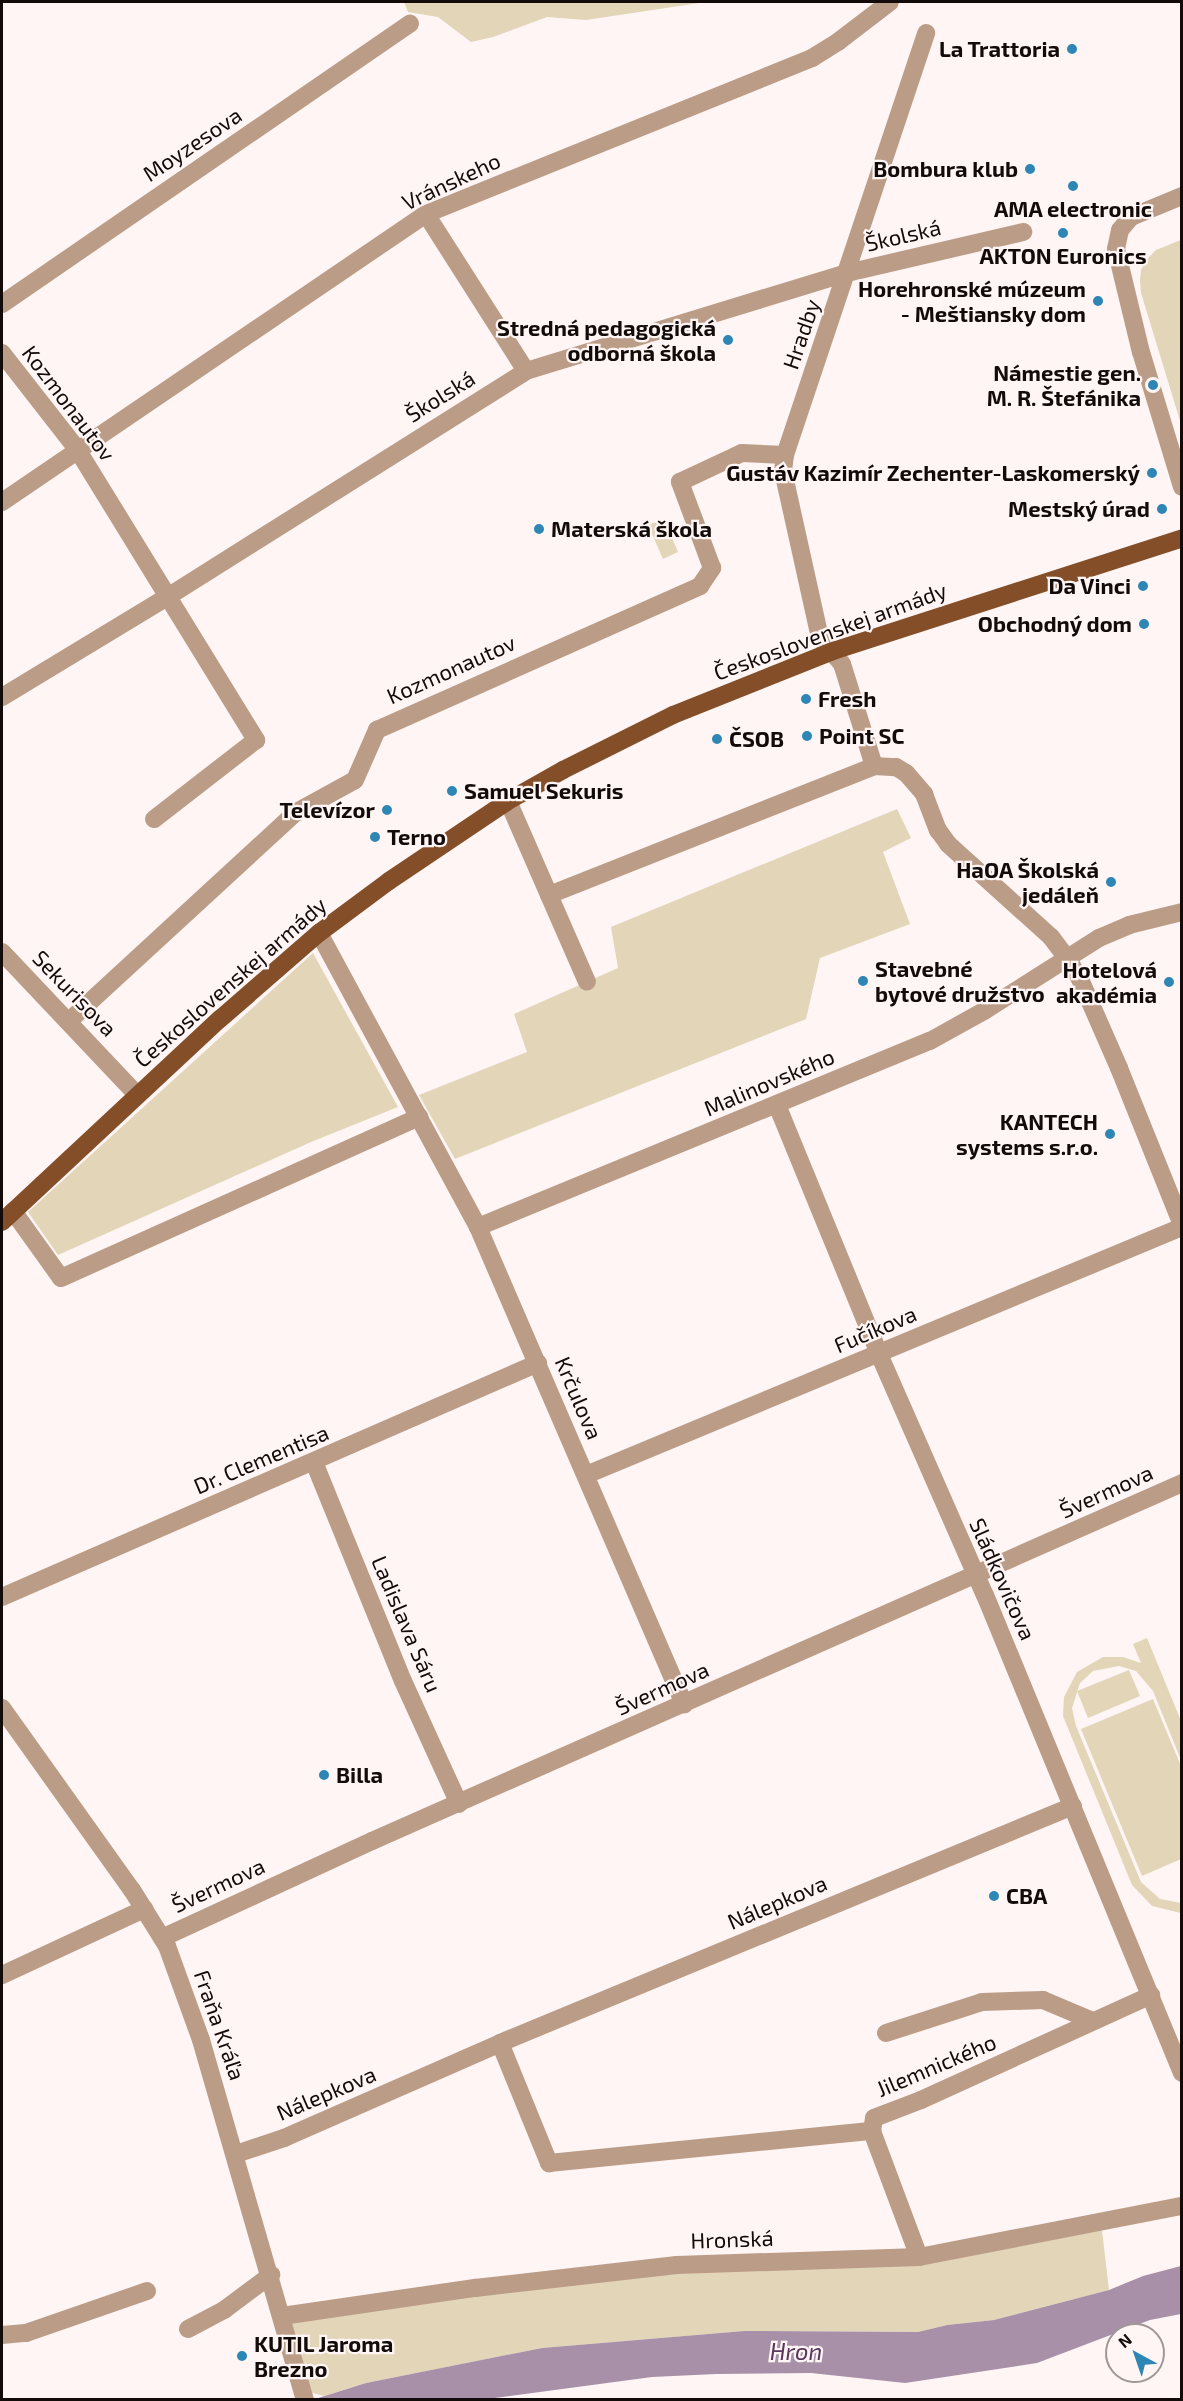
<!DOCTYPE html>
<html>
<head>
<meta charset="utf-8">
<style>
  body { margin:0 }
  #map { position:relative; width:1183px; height:2401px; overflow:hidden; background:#fef5f4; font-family:"Exo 2",sans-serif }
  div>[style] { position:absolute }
  .green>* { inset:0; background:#e2d5b8 }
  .water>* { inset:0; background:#a890a8 }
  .minor>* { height:18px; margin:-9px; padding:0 9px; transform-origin:9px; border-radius:9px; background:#bb9c87 }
  .major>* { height:18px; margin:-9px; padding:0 9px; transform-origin:9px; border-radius:9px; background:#844f28 }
  .dots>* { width:16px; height:16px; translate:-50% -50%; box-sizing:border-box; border:3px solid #fef5f4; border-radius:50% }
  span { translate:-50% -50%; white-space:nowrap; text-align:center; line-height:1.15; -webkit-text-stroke:4.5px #fef5f4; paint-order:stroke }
  .poi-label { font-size:22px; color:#120b0a; font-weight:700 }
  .right { translate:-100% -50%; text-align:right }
  .left { translate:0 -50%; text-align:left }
  .street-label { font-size:22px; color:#120b0a }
  .water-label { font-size:24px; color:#5a375c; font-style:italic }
  .frame { position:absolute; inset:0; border:3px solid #120b0a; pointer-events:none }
  .north { position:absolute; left:1105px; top:2323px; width:60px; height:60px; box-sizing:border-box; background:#fef5f4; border:2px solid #a09796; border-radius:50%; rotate:320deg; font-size:16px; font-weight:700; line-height:24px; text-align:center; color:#120b0a }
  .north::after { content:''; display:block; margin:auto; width:21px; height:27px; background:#2d86b4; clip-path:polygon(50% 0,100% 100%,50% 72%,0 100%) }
</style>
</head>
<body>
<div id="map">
  <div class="green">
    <div style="clip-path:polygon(404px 2px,706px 2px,586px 20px,547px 17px,493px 37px,471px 42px,438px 17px,408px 12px)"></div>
    <div style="clip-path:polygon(1181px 240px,1181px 424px,1141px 293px,1140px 280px,1141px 270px,1148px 258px,1156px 250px)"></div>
    <div style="clip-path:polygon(664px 519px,678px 552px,663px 559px,648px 525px)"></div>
    <div style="clip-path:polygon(897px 809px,911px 838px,883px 852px,910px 924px,820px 958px,806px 1019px,455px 1159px,419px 1095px,527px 1052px,514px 1014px,618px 968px,611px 927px)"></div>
    <div style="clip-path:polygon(313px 953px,398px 1107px,311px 1142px,58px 1255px,28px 1212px)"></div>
    <div style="clip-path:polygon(1147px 1638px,1181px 1721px,1181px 1760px,1153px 1691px,1136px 1671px,1119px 1666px,1093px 1671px,1080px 1683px,1072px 1708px,1076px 1726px,1141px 1882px,1160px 1899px,1181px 1903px,1181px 1913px,1152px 1906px,1132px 1885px,1063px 1716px,1064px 1697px,1077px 1672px,1103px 1657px,1123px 1657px,1141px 1663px,1133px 1644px)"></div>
    <div style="clip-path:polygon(1129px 1670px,1140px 1696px,1088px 1718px,1077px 1691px)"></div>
    <div style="clip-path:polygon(1153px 1699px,1181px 1766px,1181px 1859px,1142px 1876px,1081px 1729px)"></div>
    <div style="clip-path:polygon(1101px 2222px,1109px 2290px,994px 2320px,947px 2325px,918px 2332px,744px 2331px,542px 2348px,366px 2383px,324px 2396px,302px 2390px,290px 2314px,475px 2288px,919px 2257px)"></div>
  </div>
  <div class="water">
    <div style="clip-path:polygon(1181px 2266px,1181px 2314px,1150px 2320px,1037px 2363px,905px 2383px,811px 2373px,716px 2374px,652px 2377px,487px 2399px,315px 2399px,366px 2383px,542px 2348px,744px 2331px,918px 2332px,947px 2325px,994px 2320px,1109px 2290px,1143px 2276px)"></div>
  </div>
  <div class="minor">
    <div style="left:1182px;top:196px;width:55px;rotate:157.6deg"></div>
    <div style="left:1131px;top:217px;width:17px;rotate:130deg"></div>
    <div style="left:1120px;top:230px;width:19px;rotate:102deg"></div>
    <div style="left:1116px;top:249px;width:106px;rotate:76.4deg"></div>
    <div style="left:1141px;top:352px;width:141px;rotate:73.1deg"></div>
    <div style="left:426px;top:214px;width:186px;rotate:57.5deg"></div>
    <div style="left:2px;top:304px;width:495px;rotate:-34.5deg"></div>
    <div style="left:2px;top:353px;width:122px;rotate:52deg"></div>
    <div style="left:77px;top:449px;width:342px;rotate:58.4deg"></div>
    <div style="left:256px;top:740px;width:129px;rotate:142.2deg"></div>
    <div style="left:2px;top:502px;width:513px;rotate:-34.19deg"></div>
    <div style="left:426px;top:214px;width:416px;rotate:-22deg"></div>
    <div style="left:812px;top:58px;width:32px;rotate:-32deg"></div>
    <div style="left:839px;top:41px;width:64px;rotate:-37.4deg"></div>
    <div style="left:2px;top:697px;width:195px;rotate:-31.2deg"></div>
    <div style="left:169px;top:596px;width:422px;rotate:-32.2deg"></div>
    <div style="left:526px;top:371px;width:336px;rotate:-17deg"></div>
    <div style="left:847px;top:273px;width:181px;rotate:-13.1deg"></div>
    <div style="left:874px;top:766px;width:107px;rotate:-107.4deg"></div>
    <div style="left:842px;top:664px;width:34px;rotate:-130deg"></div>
    <div style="left:820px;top:638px;width:171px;rotate:-102.5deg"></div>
    <div style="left:783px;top:471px;width:16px;rotate:-83deg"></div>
    <div style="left:785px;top:455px;width:445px;rotate:-71.5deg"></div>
    <div style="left:508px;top:801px;width:197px;rotate:66.4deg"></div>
    <div style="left:549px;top:895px;width:350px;rotate:-21.6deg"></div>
    <div style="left:874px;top:766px;width:22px;rotate:3deg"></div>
    <div style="left:896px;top:767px;width:12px;rotate:31deg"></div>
    <div style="left:906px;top:773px;width:28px;rotate:49deg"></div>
    <div style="left:924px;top:794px;width:39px;rotate:69deg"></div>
    <div style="left:938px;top:830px;width:17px;rotate:54deg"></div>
    <div style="left:948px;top:844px;width:139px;rotate:42.1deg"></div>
    <div style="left:1051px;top:937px;width:26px;rotate:53deg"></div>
    <div style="left:1067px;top:958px;width:25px;rotate:58deg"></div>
    <div style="left:1080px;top:979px;width:97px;rotate:66.3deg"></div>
    <div style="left:1119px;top:1068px;width:169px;rotate:68.1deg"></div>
    <div style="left:319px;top:933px;width:334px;rotate:61.6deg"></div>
    <div style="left:478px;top:1227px;width:520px;rotate:66.64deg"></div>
    <div style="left:2px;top:952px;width:197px;rotate:46.6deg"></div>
    <div style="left:69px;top:1021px;width:307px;rotate:-42.6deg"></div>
    <div style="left:295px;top:813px;width:68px;rotate:-28.8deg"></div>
    <div style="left:355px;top:780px;width:55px;rotate:-66.3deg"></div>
    <div style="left:377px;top:730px;width:354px;rotate:-24deg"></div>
    <div style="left:700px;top:586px;width:22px;rotate:-56deg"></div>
    <div style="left:712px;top:568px;width:92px;rotate:-110.4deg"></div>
    <div style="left:680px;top:482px;width:68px;rotate:-25.1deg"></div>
    <div style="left:742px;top:453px;width:43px;rotate:2.7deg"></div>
    <div style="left:777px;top:1105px;width:269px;rotate:67.7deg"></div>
    <div style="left:879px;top:1354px;width:263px;rotate:66.3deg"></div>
    <div style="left:985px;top:1595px;width:517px;rotate:67.6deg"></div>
    <div style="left:13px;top:1211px;width:82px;rotate:54.4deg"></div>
    <div style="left:61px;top:1278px;width:393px;rotate:-24.2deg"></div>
    <div style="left:478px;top:1227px;width:489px;rotate:-22.4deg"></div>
    <div style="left:930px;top:1041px;width:62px;rotate:-29.1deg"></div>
    <div style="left:984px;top:1011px;width:136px;rotate:-32.4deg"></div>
    <div style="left:1099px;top:938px;width:33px;rotate:-23deg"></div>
    <div style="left:1129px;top:925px;width:55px;rotate:-13.8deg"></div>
    <div style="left:314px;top:1462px;width:236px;rotate:67.9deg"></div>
    <div style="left:403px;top:1681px;width:135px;rotate:65.5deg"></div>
    <div style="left:586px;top:1475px;width:646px;rotate:-22.59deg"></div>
    <div style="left:2px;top:1597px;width:585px;rotate:-23.58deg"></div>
    <div style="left:2px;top:1708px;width:224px;rotate:54.5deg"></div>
    <div style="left:132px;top:1890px;width:66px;rotate:58deg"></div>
    <div style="left:167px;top:1946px;width:100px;rotate:70.1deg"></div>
    <div style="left:201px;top:2040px;width:375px;rotate:73.9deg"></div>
    <div style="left:162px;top:1938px;width:231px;rotate:-24.8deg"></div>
    <div style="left:372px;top:1841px;width:886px;rotate:-23.84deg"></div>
    <div style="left:2px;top:1975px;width:157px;rotate:-24.9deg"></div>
    <div style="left:886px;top:2033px;width:101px;rotate:-17.9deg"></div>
    <div style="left:982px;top:2002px;width:61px;rotate:-1.9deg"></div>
    <div style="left:1043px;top:2000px;width:54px;rotate:22.8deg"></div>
    <div style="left:500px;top:2043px;width:130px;rotate:67.8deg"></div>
    <div style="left:549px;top:2163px;width:325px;rotate:-5.7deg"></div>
    <div style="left:236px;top:2154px;width:51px;rotate:-18.4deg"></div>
    <div style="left:284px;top:2138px;width:236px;rotate:-23.7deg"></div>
    <div style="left:500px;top:2043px;width:620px;rotate:-22.47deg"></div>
    <div style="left:919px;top:2257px;width:134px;rotate:-110.5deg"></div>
    <div style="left:872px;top:2131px;width:13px;rotate:-81deg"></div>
    <div style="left:874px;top:2118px;width:50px;rotate:-21deg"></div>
    <div style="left:921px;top:2100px;width:253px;rotate:-24.5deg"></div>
    <div style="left:282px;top:2316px;width:195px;rotate:-8.3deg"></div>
    <div style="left:475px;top:2288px;width:203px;rotate:-6.5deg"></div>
    <div style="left:677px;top:2265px;width:242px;rotate:-1.9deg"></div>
    <div style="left:919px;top:2257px;width:268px;rotate:-11deg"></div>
    <div style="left:188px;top:2329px;width:41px;rotate:-27.8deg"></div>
    <div style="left:224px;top:2310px;width:59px;rotate:-36.7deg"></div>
    <div style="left:2px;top:2335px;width:24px;rotate:-5deg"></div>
    <div style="left:26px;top:2333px;width:128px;rotate:-19.1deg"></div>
  </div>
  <div class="major">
    <div style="left:2px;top:1222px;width:298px;rotate:-43deg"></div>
    <div style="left:220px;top:1019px;width:131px;rotate:-41deg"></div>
    <div style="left:319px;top:933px;width:87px;rotate:-36.6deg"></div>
    <div style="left:389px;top:881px;width:143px;rotate:-33.9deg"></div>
    <div style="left:508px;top:801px;width:63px;rotate:-29.4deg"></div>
    <div style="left:563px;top:770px;width:123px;rotate:-26.6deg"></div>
    <div style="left:673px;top:715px;width:172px;rotate:-21.8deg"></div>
    <div style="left:833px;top:651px;width:367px;rotate:-17.9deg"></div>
  </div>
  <div class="dots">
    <div style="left:1072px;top:49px;background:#2d86b4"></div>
    <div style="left:1030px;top:169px;background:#2d86b4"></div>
    <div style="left:1073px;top:186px;background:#2d86b4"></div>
    <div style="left:1063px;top:233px;background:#2d86b4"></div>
    <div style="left:1098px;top:301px;background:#2d86b4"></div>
    <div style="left:728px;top:340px;background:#2d86b4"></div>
    <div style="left:1153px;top:385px;background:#2d86b4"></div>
    <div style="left:1152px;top:473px;background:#2d86b4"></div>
    <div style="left:1162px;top:509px;background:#2d86b4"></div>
    <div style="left:539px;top:529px;background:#2d86b4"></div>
    <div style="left:1143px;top:586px;background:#2d86b4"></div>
    <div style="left:1144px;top:624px;background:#2d86b4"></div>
    <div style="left:806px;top:699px;background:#2d86b4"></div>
    <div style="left:807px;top:736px;background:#2d86b4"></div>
    <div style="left:717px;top:739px;background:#2d86b4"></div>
    <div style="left:452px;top:791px;background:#2d86b4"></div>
    <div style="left:387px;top:810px;background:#2d86b4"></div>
    <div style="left:375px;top:837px;background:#2d86b4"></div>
    <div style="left:1111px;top:882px;background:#2d86b4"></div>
    <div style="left:863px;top:981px;background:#2d86b4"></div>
    <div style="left:1169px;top:982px;background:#2d86b4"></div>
    <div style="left:1110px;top:1134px;background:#2d86b4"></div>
    <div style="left:324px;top:1775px;background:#2d86b4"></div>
    <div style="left:994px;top:1896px;background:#2d86b4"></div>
    <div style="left:242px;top:2356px;background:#2d86b4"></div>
  </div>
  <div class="poi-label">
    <span class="right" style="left:1060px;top:49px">La Trattoria</span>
    <span class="right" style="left:1018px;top:169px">Bombura klub</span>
    <span style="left:1073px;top:209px">AMA electronic</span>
    <span style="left:1063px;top:256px">AKTON Euronics</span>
    <span class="right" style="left:1086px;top:301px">Horehronské múzeum<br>- Meštiansky dom</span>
    <span class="right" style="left:716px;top:340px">Stredná pedagogická<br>odborná škola</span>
    <span class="right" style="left:1141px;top:385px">Námestie gen.<br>M. R. Štefánika</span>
    <span class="right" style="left:1140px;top:473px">Gustáv Kazimír Zechenter-Laskomerský</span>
    <span class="right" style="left:1150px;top:509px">Mestský úrad</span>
    <span class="left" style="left:551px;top:529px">Materská škola</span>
    <span class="right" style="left:1131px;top:586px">Da Vinci</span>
    <span class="right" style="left:1132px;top:624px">Obchodný dom</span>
    <span class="left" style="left:818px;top:699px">Fresh</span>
    <span class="left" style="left:819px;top:736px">Point SC</span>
    <span class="left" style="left:729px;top:739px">ČSOB</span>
    <span class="left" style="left:464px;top:791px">Samuel Sekuris</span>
    <span class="right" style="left:375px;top:810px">Televízor</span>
    <span class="left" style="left:387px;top:837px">Terno</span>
    <span class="right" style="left:1099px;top:882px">HaOA Školská<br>jedáleň</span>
    <span class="left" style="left:875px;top:981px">Stavebné<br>bytové družstvo</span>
    <span class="right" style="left:1157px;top:982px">Hotelová<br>akadémia</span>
    <span class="right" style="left:1098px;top:1134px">KANTECH<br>systems s.r.o.</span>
    <span class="left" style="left:336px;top:1775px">Billa</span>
    <span class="left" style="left:1006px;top:1896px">CBA</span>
    <span class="left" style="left:254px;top:2356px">KUTIL Jaroma<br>Brezno</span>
  </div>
  <div class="street-label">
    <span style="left:192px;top:144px;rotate:-34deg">Moyzesova</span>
    <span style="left:451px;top:181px;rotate:-25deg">Vránskeho</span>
    <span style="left:903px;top:235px;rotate:-13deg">Školská</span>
    <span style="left:801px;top:334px;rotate:-71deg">Hradby</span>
    <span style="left:440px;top:396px;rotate:-32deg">Školská</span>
    <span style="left:69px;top:403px;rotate:53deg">Kozmonautov</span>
    <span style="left:830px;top:631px;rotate:-20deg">Československej armády</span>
    <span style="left:451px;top:669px;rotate:-24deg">Kozmonautov</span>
    <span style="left:230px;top:982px;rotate:-41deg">Československej armády</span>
    <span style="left:75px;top:993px;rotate:46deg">Sekurisova</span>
    <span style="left:769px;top:1082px;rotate:-23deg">Malinovského</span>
    <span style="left:875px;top:1329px;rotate:-23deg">Fučíkova</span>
    <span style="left:579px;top:1398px;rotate:67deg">Krčulova</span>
    <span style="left:261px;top:1459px;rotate:-23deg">Dr. Clementisa</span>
    <span style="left:1106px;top:1491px;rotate:-24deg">Švermova</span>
    <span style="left:1003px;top:1579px;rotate:66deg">Sládkovičova</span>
    <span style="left:407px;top:1624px;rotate:67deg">Ladislava Sáru</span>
    <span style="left:662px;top:1688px;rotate:-24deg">Švermova</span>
    <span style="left:218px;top:1885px;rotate:-25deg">Švermova</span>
    <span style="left:777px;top:1902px;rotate:-23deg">Nálepkova</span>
    <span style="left:220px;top:2025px;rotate:71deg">Fraňa Kráľa</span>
    <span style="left:936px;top:2065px;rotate:-23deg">Jilemnického</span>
    <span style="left:326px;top:2093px;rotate:-23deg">Nálepkova</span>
    <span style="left:732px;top:2239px;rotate:-2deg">Hronská</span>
  </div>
  <div class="water-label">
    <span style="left:796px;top:2351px">Hron</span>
  </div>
  <div class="frame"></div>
  <div class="north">N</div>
</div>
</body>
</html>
